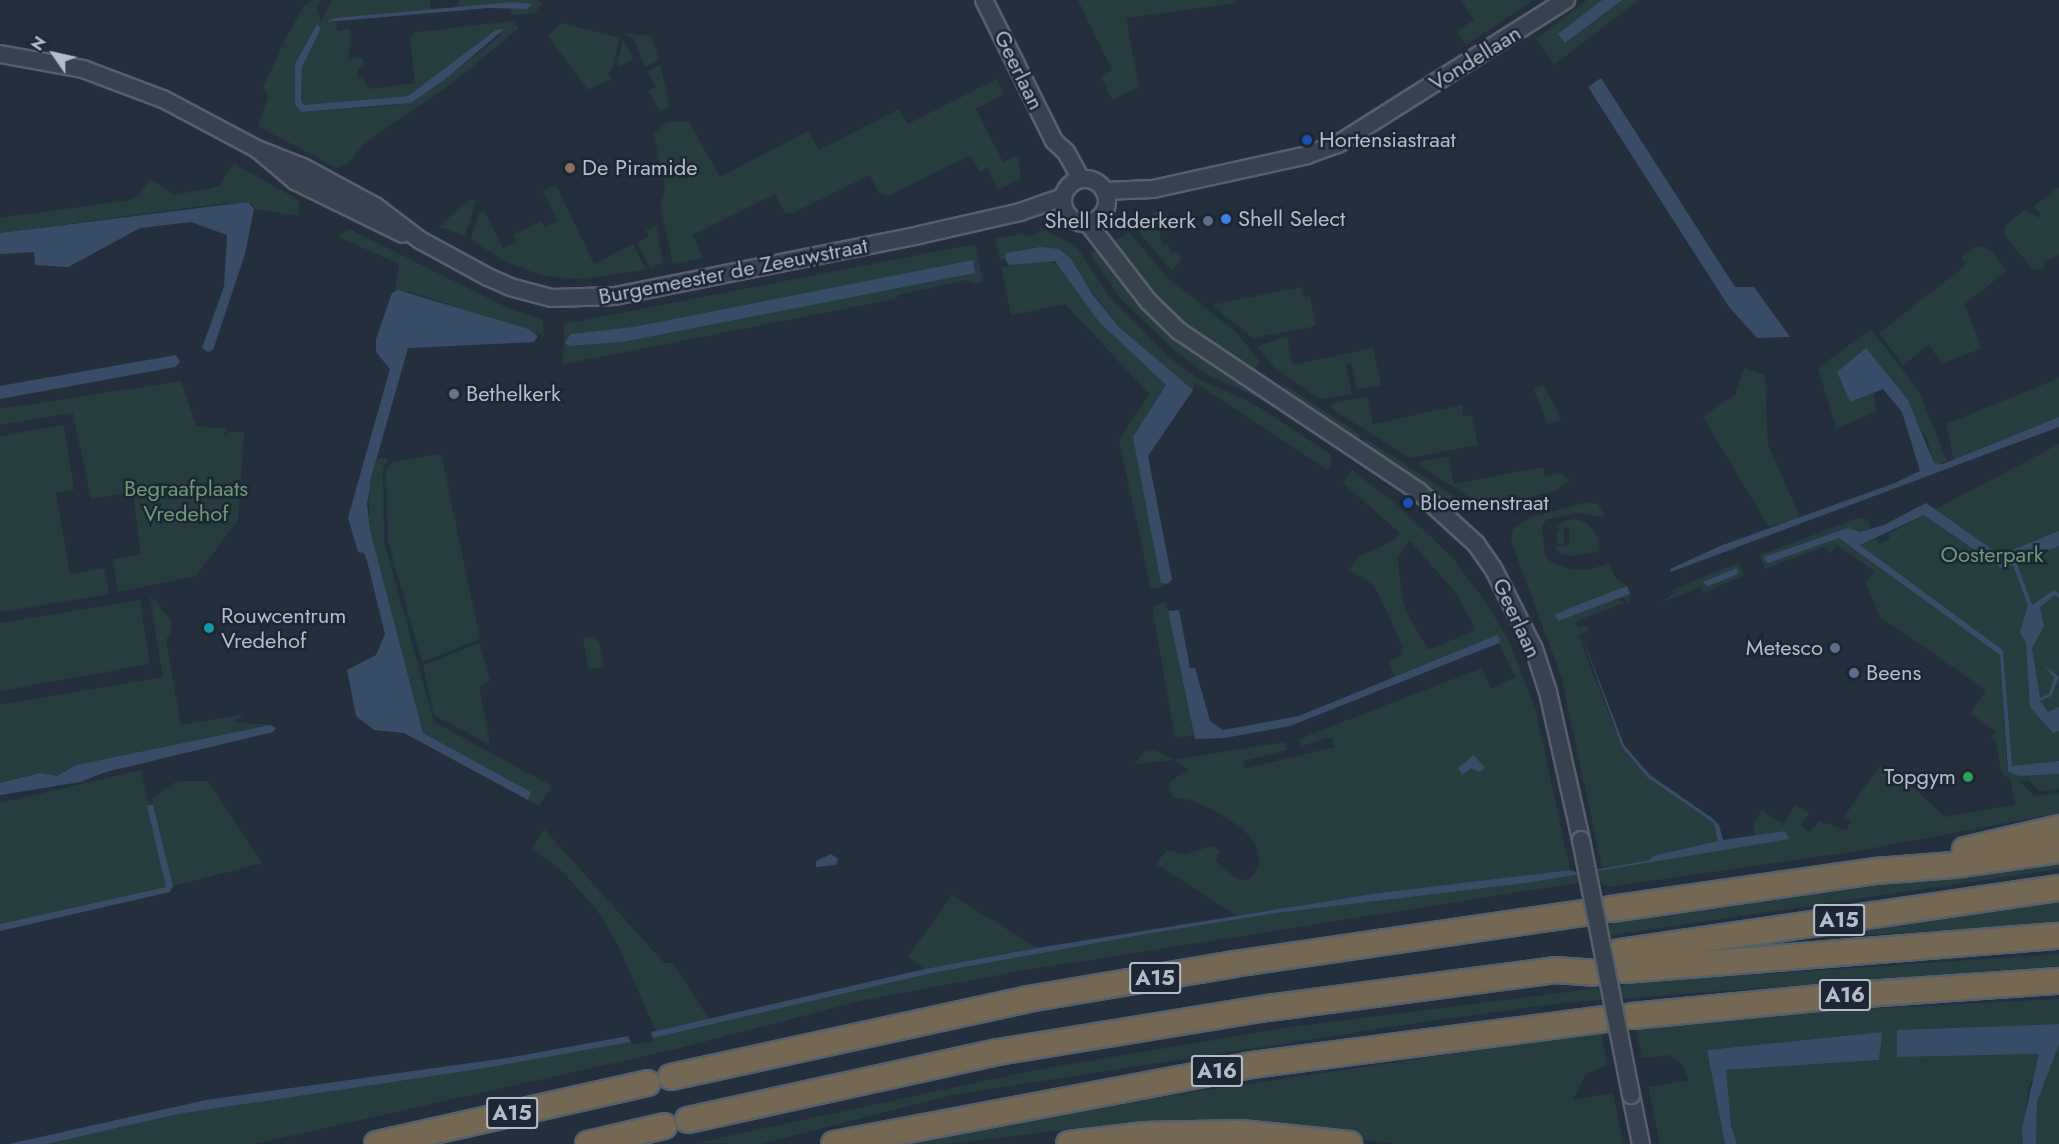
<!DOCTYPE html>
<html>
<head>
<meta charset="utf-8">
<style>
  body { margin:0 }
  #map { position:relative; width:2059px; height:1144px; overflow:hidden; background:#242f3e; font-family:Jost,sans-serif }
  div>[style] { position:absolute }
  .green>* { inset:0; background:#263c3f }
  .water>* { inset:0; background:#394c67 }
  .pier>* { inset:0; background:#242f3e }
  .roads { filter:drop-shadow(2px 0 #565f6c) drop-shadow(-2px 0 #565f6c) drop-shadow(0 2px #565f6c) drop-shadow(0 -2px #565f6c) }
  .minor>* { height:16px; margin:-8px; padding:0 8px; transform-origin:8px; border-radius:8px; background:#38414e }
  .minor>.ring { margin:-8px; padding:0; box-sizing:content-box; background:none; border:16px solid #38414e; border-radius:50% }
  .highway>* { height:24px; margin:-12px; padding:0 12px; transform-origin:12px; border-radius:12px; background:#746855 }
  .bridges { filter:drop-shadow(2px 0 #565f6c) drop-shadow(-2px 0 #565f6c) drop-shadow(0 2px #565f6c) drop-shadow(0 -2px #565f6c) }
  .minor-bridge>* { height:16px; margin:-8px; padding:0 8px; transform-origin:8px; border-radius:8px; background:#38414e }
  .dots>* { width:16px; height:16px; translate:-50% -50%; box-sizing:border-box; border:3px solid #1d2633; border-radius:50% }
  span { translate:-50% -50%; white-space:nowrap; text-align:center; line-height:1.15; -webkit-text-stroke:5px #1d2633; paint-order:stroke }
  .shield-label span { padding:2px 4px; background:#1d2633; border:2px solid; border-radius:4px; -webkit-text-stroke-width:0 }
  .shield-label { font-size:21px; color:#b4bcc9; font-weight:700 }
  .street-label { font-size:22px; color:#b4bcc9 }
  .poi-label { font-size:22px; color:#b4bcc9 }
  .left { translate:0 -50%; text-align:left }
  .right { translate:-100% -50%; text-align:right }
  .park-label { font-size:22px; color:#6b9a76 }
  .north { position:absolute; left:24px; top:24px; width:60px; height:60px; -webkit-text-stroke:4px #1d2633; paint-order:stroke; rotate:304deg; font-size:16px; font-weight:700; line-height:24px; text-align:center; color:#b4bcc9 }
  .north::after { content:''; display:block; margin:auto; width:21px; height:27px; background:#b4bcc9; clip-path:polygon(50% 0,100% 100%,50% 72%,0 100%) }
</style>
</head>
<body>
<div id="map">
  <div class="green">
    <div style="clip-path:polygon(evenodd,312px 0,321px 0,317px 7px,321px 21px,332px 0,430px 0,430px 10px,335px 18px,329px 23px,336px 22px,337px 31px,350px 29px,349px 59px,363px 58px,364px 67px,358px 68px,358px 78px,364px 79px,369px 89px,415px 83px,410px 39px,413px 33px,513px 21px,519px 28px,451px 84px,365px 143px,347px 164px,336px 168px,258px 126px,268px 97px,263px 87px,283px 45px,289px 48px,283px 43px,304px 6px,312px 0,317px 25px,302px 67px,301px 101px,304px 105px,408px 96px,501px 28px,500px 36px,448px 77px,402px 105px,301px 112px,295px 64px,317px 25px)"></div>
    <div style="clip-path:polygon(460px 0,536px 0,542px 3px,535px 13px,510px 15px,511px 7px,524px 9px,531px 4px,456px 7px)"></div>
    <div style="clip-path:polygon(1078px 0,1235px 0,1237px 3px,1126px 18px,1139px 87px,1112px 100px,1101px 76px,1112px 70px)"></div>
    <div style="clip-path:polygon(1461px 0,1534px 0,1466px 45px,1457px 31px,1474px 20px)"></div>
    <div style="clip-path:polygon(1587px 0,1602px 0,1559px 34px,1565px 43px,1622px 0,1639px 0,1554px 65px,1536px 39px)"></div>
    <div style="clip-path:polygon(561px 23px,619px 38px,612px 70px,608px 72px,611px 79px,588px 90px,548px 36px)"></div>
    <div style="clip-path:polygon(624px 33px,651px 36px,659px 60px,645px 67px,634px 39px)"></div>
    <div style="clip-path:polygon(623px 39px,633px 59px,617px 67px)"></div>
    <div style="clip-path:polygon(660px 65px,670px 106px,660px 112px,648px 91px,656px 87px,648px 71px)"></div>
    <div style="clip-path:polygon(997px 79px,1004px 94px,976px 109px,1003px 162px,1019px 155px,1020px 179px,998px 190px,987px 168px,980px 172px,971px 155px,888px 196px,879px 193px,870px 175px,793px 213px,785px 213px,775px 194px,693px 235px,703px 258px,673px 264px,660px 206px,665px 188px,654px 134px,667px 122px,689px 122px,720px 177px,808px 131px,819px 150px,899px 109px,908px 124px)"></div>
    <div style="clip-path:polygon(234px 163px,300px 201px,298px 216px,254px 209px,253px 204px,226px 203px,0 233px,0 218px,130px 200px,139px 195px,150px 179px,174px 195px,212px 188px,220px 185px)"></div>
    <div style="clip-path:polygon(556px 185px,594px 264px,633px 244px,646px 270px,579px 279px,544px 276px,505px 262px,471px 239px,479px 213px,484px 210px,503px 248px,516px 241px,513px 235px,541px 221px,545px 227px,557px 221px,543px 191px)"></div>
    <div style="clip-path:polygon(2059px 187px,2059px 255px,2044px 262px,2045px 268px,2034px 270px,2005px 237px,2004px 227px,2025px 209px,2039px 218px,2041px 213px,2033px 207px)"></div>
    <div style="clip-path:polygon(468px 200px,476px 200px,465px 236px,439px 227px)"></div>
    <div style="clip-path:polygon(1160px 208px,1166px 216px,1156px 218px,1162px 244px,1168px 243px,1171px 253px,1179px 252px,1181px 260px,1172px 271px,1137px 230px,1139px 223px)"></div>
    <div style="clip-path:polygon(656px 225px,663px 262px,650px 269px,637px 243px,649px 236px,646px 230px)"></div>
    <div style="clip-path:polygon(349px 229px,506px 307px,543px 320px,544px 336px,411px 292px,395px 291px,399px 264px,337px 236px)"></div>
    <div style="clip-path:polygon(1044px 230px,1076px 246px,1110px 297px,1170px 358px,1199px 379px,1256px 405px,1330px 454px,1332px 460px,1328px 470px,1195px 383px,1193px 390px,1119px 327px,1083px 280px,1040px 247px,1006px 253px,1005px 259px,1000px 260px,995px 238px,1024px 234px,1025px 237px)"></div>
    <div style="clip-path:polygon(1129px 232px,1167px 277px,1237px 333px,1260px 362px,1255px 369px,1193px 334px,1152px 296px,1115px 240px)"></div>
    <div style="clip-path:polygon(evenodd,975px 244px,983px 282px,972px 284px,967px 280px,898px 295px,895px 299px,563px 364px,564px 324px,975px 244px,973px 260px,975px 273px,623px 342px,568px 346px,572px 334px,633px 327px,973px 260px)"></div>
    <div style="clip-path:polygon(1976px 246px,1990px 249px,2007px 271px,1964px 304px,1982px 348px,1942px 364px,1929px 345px,1903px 365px,1879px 333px,1966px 265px,1961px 258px)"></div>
    <div style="clip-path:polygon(1100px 248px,1134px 297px,1168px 330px,1332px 440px,1336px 448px,1257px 397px,1204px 373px,1175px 351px,1120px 298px,1090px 254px)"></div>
    <div style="clip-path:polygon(1045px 260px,1063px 267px,1099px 322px,1166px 385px,1133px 437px,1165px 586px,1151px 589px,1119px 440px,1149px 394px,1065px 304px,1011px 315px,1001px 267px)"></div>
    <div style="clip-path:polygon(1301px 287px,1303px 297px,1310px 296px,1316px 326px,1253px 338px,1212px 305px)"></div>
    <div style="clip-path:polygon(1871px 329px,1919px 391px,1947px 462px,1934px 463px,1926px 436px,1866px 348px,1837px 372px,1850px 402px,1874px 392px,1876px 412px,1836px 428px,1818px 368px)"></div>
    <div style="clip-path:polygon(1287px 337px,1292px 365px,1373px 348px,1381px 385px,1357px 389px,1352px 363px,1346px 365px,1352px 394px,1319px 399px,1275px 368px,1257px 346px)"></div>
    <div style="clip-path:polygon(1744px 368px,1765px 375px,1768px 444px,1800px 518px,1769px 527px,1703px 417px,1735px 395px)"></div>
    <div style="clip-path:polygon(2059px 378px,2059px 417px,1954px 460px,1946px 424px)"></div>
    <div style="clip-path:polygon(181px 381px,196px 426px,227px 429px,221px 439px,228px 432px,244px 432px,238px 520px,196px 576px,118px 592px,113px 559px,141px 554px,133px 492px,91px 499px,73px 413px,0 425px,0 409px)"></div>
    <div style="clip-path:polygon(1279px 381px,1361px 435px,1356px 442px,1297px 402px)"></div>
    <div style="clip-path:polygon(1543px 385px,1556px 408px,1561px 421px,1547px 424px,1534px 389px)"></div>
    <div style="clip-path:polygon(1367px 396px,1373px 424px,1462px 405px,1464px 417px,1472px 415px,1478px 445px,1409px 458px,1331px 408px,1331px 404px)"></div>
    <div style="clip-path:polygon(64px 425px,74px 490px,56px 493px,70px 574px,104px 568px,109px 594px,0 612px,0 436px)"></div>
    <div style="clip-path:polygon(1366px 439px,1466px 504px,1459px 512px,1418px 479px,1361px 445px)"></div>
    <div style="clip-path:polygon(2059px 444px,2059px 772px,2054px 774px,2059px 774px,2059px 789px,2040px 791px,2028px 780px,2020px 782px,2035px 796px,2059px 794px,2059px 813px,1858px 851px,1608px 887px,1596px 880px,1026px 970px,864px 1000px,676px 1049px,254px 1144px,47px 1144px,178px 1114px,486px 1068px,653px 1038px,932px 973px,1146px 934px,1276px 913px,1519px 884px,1785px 831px,1755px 836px,1753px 823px,1762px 810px,1783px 824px,1796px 805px,1809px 814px,1801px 826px,1810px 832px,1819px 821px,1846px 830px,1851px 822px,1844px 817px,1880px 765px,1917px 791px,1945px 817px,2015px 805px,2011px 781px,2001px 772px,1996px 742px,1991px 738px,1996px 731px,1970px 713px,1986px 690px,1880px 617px,1866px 583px,1874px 571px,1837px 545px,1831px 553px,1823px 547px,1765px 569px,1760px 555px,1858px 518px,1867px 519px,1871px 528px,1860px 532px,1848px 528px,1764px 557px,1839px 537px,2000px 655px,2007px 767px,2015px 768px,2011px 764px,2003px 650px,1860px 545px,1876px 539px,1879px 544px,1890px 538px,1888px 534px)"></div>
    <div style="clip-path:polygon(441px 454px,480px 639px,422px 662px,388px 541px,386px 469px,393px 462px)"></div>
    <div style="clip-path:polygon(1448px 456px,1454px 484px,1543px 467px,1545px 476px,1561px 473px,1569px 480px,1555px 491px,1488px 508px,1420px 466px,1420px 462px)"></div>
    <div style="clip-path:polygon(377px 458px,389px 459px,383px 467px,384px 542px,434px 722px,552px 786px,539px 806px,528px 800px,531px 792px,423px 733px,370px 530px,368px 491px)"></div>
    <div style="clip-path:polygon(evenodd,1352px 470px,1397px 505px,1452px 557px,1487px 604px,1509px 641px,1536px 711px,1570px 870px,1379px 893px,1237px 916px,1156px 864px,1167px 850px,1184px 854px,1213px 846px,1220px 851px,1215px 861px,1237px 879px,1246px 880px,1254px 874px,1260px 861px,1256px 844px,1241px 827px,1213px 810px,1188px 799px,1173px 798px,1169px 782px,1189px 770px,1173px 760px,1134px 764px,1144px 752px,1155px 750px,1174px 760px,1285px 742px,1287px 750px,1243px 761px,1245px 769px,1334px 747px,1332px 737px,1301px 746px,1299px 739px,1482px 668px,1491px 689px,1515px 677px,1497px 639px,1397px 683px,1389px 661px,1402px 655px,1403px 649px,1394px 627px,1374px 585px,1349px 569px,1360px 556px,1395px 540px,1400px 533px,1343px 483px,1352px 470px,1410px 541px,1456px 593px,1476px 630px,1428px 650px,1407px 613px,1401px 592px,1398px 557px,1410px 541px)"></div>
    <div style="clip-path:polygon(1589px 502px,1598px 504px,1605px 517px,1576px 513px,1547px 519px,1542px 526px,1545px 555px,1551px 562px,1570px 569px,1589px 570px,1609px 563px,1615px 577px,1627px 586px,1556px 616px,1558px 620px,1618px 599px,1624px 603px,1627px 601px,1621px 597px,1630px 594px,1630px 601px,1576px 621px,1578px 628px,1587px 625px,1589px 630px,1579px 635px,1583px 648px,1622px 747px,1648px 778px,1714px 823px,1719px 841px,1650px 860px,1602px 867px,1561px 676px,1511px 541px,1513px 529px,1531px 517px)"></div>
    <div style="clip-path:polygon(1576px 519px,1587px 523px,1597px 536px,1600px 551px,1575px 556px,1561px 554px,1553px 546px,1569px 546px,1569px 528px,1563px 528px,1565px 543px,1562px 545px,1556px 542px,1557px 532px,1562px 528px,1554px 527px,1563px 521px)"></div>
    <div style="clip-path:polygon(1738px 563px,1744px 575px,1704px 593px,1701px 587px,1658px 604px,1673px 594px,1672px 590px)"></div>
    <div style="clip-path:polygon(150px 597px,159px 602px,161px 610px,170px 618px,172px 629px,166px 640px,181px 725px,244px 714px,234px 722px,270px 725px,76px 765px,57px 776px,40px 773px,0 783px,0 705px,163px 677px)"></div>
    <div style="clip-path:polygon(140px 600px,150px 664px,0 691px,0 623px)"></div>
    <div style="clip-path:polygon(1166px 601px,1168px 611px,1194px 736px,1175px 737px,1152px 607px)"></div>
    <div style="clip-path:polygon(593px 636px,599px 642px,604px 667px,589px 670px,583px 638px)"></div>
    <div style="clip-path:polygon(479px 643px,490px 681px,479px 686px,490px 745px,434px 715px,423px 666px)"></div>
    <div style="clip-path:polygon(141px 770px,166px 887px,0 924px,0 803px)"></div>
    <div style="clip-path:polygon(177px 781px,208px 781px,262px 863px,173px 886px,152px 798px)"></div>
    <div style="clip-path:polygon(544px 829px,664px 963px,673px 963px,709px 1019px,656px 1031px,616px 941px,596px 909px,563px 872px,532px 849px)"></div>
    <div style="clip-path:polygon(2059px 858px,2059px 869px,1592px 938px,1591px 934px,1617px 920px,1649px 914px)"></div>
    <div style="clip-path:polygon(2059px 894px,2059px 923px,1744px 943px)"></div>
    <div style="clip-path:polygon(952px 895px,1037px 948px,925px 969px,908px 957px)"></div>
    <div style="clip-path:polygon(2059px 954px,2059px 966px,1562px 1003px,1423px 1022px,952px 1095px,761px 1144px,696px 1143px,1036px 1070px,1291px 1027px,1645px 982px)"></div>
    <div style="clip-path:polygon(2059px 999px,2059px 1024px,1898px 1030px,1897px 1057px,2039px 1053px,2035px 1076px,2028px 1088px,2023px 1144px,1737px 1144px,1731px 1126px,1725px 1070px,1879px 1060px,1881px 1032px,1707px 1050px,1725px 1144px,1660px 1144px,1648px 1087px,1689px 1080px,1683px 1065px,1669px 1055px,1642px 1058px,1636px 1027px,1809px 1012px)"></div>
    <div style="clip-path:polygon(1601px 1032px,1607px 1065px,1586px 1074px,1573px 1100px,1613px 1093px,1623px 1144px,1396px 1144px,1228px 1122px,1129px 1122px,947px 1144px,909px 1144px,1072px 1110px)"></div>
    <div style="clip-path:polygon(2059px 1044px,2059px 1144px,2036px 1144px,2037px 1102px)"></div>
  </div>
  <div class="water">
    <div style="clip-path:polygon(1602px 0,1622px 0,1565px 43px,1558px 34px)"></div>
    <div style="clip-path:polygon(512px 2px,531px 4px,527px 9px,489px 8px,327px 22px,335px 18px)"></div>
    <div style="clip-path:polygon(317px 24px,321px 28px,302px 67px,301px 101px,304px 105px,408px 96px,496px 30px,504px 29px,448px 77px,411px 103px,301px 112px,295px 104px,295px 64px)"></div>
    <div style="clip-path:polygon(1601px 78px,1735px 287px,1754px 287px,1790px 337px,1757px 338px,1729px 307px,1588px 87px)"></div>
    <div style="clip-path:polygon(248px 202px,254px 209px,245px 254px,213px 350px,208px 352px,202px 348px,224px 287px,227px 235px,191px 222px,140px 228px,68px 267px,35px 265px,34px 252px,0 254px,0 233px)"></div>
    <div style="clip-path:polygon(1040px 247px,1059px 249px,1071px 259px,1093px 295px,1119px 327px,1193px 390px,1148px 456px,1172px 580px,1167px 584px,1161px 583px,1133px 437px,1166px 385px,1099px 322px,1055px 261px,1009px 265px,1005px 259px,1006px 253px)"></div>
    <div style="clip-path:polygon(973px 260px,975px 273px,623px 342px,568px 346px,565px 342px,571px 334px,633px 327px)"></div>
    <div style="clip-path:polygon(398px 290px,528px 329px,538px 336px,534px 342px,408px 348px,371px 478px,367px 504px,370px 530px,423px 733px,531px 792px,528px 800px,404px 733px,374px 730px,356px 716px,347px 670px,376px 655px,385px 634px,367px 561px,364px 553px,358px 552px,348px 518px,390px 369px,376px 352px,376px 339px,392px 293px)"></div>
    <div style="clip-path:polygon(1866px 348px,1908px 400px,1934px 463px,1943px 464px,2059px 417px,2059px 427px,1671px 572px,1670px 569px,1720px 546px,1895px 483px,1920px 471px,1902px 412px,1883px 389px,1850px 402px,1837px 372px)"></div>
    <div style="clip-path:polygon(176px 355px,180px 362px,175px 367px,0 399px,0 386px)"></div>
    <div style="clip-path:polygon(1926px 503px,2000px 555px,2059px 531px,2059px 546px,2017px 564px,2032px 605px,2054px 590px,2059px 594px,2059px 598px,2055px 595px,2040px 607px,2044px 626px,2032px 648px,2040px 698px,2049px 694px,2054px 678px,2045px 666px,2059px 677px,2051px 696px,2040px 701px,2048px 712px,2059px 707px,2059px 731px,2053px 733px,2030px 707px,2026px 643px,2020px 632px,2028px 605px,2013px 565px,2001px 568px,1924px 515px,1860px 545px,2003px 650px,2012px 766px,2059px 761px,2059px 774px,2019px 776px,2008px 771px,2000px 655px,1839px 538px,1768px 563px,1765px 560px,1764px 557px,1848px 528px,1860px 532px,1884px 525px)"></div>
    <div style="clip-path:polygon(1737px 568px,1738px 574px,1708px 586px,1703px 582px)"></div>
    <div style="clip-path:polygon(1627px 586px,1630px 594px,1558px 621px,1555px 615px,1565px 610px)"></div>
    <div style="clip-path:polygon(1179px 610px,1190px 668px,1195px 668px,1210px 721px,1223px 730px,1299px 716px,1497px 635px,1500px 639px,1499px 643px,1290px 726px,1225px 738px,1195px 739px,1168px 611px)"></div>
    <div style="clip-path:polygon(1581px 634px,1624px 745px,1650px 775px,1712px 818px,1719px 825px,1723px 840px,1785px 831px,1789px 839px,1519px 884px,1276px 913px,1146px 934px,932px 973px,653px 1038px,486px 1068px,178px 1114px,47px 1144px,9px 1144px,206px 1100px,513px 1057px,656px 1031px,925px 969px,1037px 948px,1379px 893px,1570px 870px,1579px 873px,1650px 860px,1653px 856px,1718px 841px,1714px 823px,1648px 778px,1622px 747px)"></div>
    <div style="clip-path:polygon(270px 725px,276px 728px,273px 732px,106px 772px,80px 782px,0 795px,0 783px,40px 773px,57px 776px,76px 765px)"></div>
    <div style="clip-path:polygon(1474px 755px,1485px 768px,1479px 772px,1471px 768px,1462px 775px,1458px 768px)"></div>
    <div style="clip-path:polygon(153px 804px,173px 886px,170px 892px,0 931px,0 924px,166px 887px,147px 806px)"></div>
    <div style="clip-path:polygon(831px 854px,838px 859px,836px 865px,816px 867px,816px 861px)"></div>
    <div style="clip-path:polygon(2059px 1024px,2059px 1044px,2037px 1102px,2036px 1144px,2023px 1144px,2022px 1128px,2039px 1054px,1897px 1057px,1897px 1030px)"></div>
    <div style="clip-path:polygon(1882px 1032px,1879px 1060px,1726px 1070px,1731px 1126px,1737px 1144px,1725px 1144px,1707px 1050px)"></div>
  </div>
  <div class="pier">
    <div style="clip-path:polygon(650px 1029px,654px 1041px,632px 1045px,627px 1034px)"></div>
  </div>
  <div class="roads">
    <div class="minor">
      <div style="left:984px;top:0;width:157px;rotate:63.6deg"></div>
      <div style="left:1054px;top:141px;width:16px;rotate:43deg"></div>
      <div style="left:1066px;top:152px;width:31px;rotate:61deg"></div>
      <div style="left:0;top:54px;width:84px;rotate:10.2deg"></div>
      <div style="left:83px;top:69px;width:85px;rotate:20.6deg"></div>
      <div style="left:163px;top:99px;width:106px;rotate:28deg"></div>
      <div style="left:257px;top:149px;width:50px;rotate:40.1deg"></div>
      <div style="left:295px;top:181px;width:120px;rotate:26.1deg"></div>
      <div style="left:257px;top:149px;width:49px;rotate:21.4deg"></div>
      <div style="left:303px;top:167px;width:82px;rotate:28.4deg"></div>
      <div style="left:375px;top:206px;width:56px;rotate:37.1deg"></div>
      <div style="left:420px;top:240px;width:77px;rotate:28.6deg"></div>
      <div style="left:488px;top:277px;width:24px;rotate:24deg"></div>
      <div style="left:510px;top:287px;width:43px;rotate:14.7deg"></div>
      <div style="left:552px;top:298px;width:63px;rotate:-1.8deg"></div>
      <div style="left:615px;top:296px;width:310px;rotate:-11.3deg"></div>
      <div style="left:919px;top:235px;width:104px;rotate:-12.8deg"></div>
      <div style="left:1020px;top:212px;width:46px;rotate:-19.2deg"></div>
      <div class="ring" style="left:1063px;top:179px;width:28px;height:28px"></div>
      <div style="left:1104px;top:191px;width:49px;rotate:-2.3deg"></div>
      <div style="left:1153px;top:189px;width:158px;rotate:-12.4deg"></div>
      <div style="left:1307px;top:155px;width:33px;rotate:-20deg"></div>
      <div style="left:1338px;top:144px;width:270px;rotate:-32.3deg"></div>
      <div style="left:1087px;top:222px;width:100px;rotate:52.3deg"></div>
      <div style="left:1148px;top:301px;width:43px;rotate:44.1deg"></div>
      <div style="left:1179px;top:331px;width:288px;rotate:33.8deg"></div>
      <div style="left:1418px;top:491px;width:79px;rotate:42.4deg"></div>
      <div style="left:1476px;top:544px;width:29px;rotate:55deg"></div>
      <div style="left:1493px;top:568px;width:91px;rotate:63.2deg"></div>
      <div style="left:1534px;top:649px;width:45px;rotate:72deg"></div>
      <div style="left:1548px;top:692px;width:152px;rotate:77.4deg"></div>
      <div style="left:1631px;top:1095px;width:50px;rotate:78.5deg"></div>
    </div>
    <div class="highway">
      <div style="left:1965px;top:850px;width:97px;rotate:-13.2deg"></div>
      <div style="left:1611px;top:909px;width:268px;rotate:-8.2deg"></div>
      <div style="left:1876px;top:871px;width:78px;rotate:-4.4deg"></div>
      <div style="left:1954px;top:865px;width:106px;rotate:-8.1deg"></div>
      <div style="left:1619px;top:952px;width:445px;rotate:-8.3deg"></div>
      <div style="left:1624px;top:970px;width:436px;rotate:-4.5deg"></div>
      <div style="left:1632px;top:1016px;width:220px;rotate:-5.5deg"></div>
      <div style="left:1851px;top:995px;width:208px;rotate:-3.9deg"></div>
      <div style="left:671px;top:1077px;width:365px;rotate:-12.3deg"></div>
      <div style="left:1028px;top:999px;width:209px;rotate:-9.6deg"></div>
      <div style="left:1234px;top:964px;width:352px;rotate:-8.3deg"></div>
      <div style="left:688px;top:1120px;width:317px;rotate:-12.4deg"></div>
      <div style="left:998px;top:1052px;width:274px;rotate:-9.3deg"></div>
      <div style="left:1268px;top:1008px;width:290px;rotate:-7.5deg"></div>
      <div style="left:1555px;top:970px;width:39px;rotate:4deg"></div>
      <div style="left:377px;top:1144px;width:277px;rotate:-12.7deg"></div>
      <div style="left:588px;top:1144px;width:78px;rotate:-13.3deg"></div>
      <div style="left:834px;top:1144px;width:424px;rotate:-10.7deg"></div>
      <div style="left:1251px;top:1065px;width:355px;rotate:-7.4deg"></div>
      <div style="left:1069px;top:1144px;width:76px;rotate:-6.8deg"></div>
      <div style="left:1144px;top:1135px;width:97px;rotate:-1.2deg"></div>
      <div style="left:1241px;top:1133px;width:109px;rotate:5.8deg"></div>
    </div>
  </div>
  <div class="bridges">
    <div class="minor-bridge">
      <div style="left:1581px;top:840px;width:260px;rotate:78.9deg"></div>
    </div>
  </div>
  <div class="dots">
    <div style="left:1307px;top:140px;background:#1a4fb4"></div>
    <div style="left:570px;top:168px;background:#8d6e63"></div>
    <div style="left:1226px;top:219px;background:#3f7fe0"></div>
    <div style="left:1208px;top:221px;background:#5c6f8a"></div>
    <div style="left:454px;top:394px;background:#6b7280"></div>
    <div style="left:1408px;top:503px;background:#1a4fb4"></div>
    <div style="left:209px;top:628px;background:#0f9aa8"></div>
    <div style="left:1835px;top:648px;background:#5c6f8a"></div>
    <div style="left:1854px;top:673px;background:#5c6f8a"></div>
    <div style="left:1968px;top:777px;background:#2e9e5b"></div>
  </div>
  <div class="shield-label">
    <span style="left:1839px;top:920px">A15</span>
    <span style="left:1155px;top:978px">A15</span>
    <span style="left:1845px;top:995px">A16</span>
    <span style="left:1217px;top:1071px">A16</span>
    <span style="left:512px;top:1113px">A15</span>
  </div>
  <div class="street-label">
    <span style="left:1475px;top:58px;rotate:-32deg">Vondellaan</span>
    <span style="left:1019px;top:70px;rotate:64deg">Geerlaan</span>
    <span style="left:733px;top:271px;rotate:-11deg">Burgemeester de Zeeuwstraat</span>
    <span style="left:1517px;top:618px;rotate:65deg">Geerlaan</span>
  </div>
  <div class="poi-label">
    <span class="left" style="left:1319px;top:140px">Hortensiastraat</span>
    <span class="left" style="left:582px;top:168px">De Piramide</span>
    <span class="left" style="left:1238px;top:219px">Shell Select</span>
    <span class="right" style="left:1196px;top:221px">Shell Ridderkerk</span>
    <span class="left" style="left:466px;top:394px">Bethelkerk</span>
    <span class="left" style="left:1420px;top:503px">Bloemenstraat</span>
    <span class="left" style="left:221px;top:628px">Rouwcentrum<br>Vredehof</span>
    <span class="right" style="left:1823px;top:648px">Metesco</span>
    <span class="left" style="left:1866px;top:673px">Beens</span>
    <span class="right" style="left:1956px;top:777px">Topgym</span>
  </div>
  <div class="park-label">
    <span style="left:186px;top:501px">Begraafplaats<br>Vredehof</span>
    <span style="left:1992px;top:555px">Oosterpark</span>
  </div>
  <div class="north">N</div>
</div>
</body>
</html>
